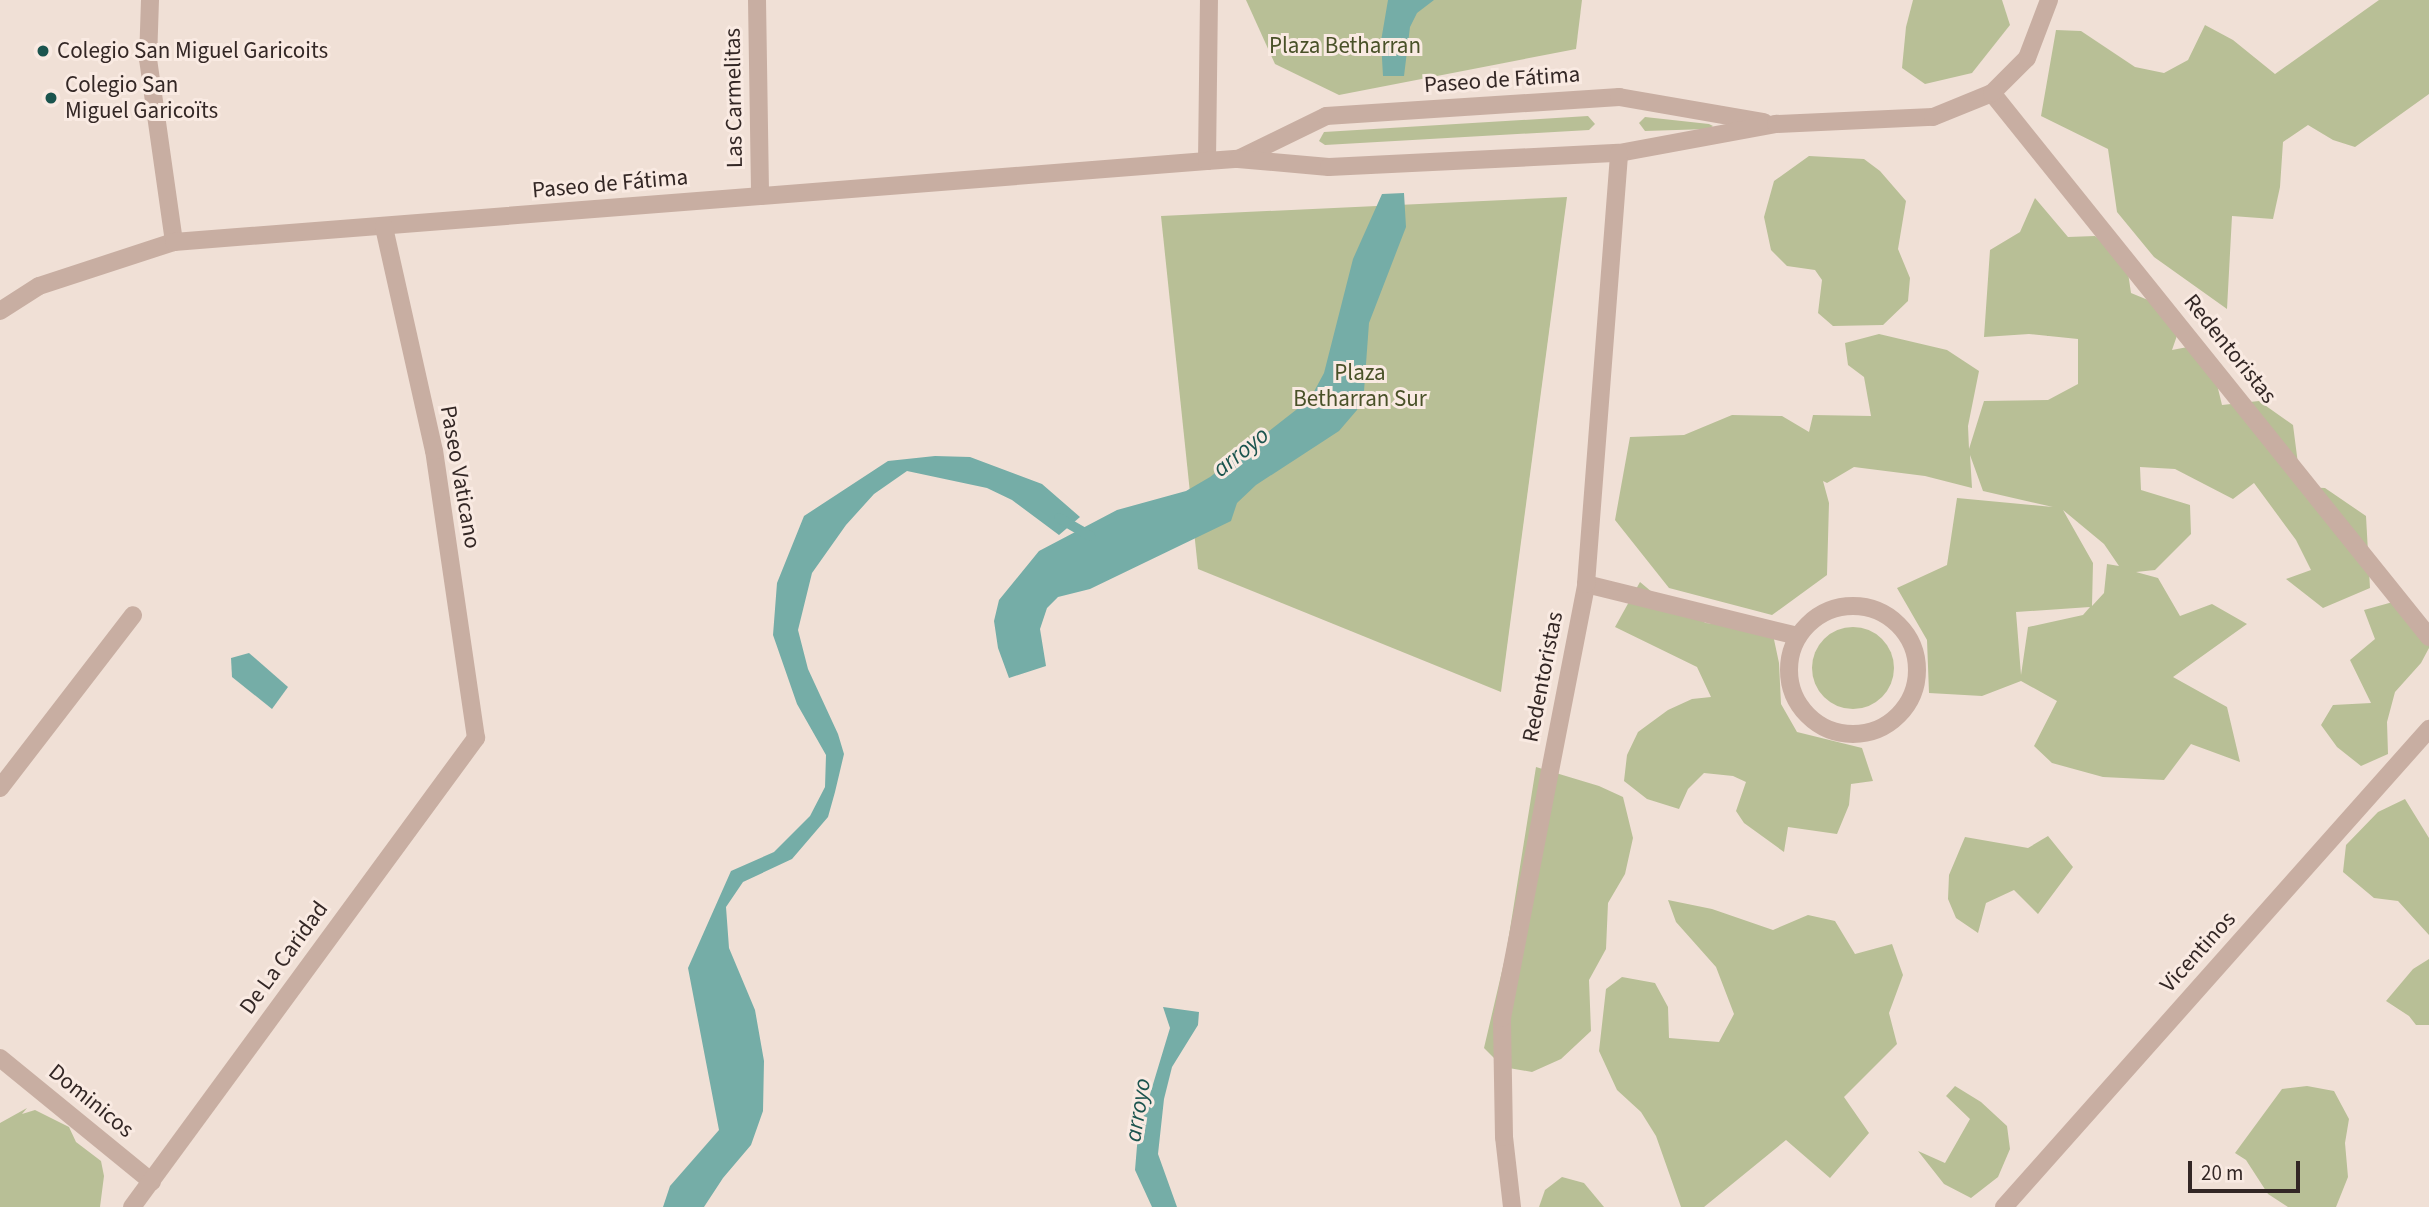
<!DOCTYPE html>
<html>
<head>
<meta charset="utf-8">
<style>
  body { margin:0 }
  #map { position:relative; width:2429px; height:1207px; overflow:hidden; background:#f0e0d6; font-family:"Source Sans 3",sans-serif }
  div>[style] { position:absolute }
  .green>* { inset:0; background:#b8bf96 }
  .round { border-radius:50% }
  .water>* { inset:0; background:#75ada7 }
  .stream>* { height:10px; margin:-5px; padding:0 5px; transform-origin:5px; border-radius:5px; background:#75ada7 }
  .minor>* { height:18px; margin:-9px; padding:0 9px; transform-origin:9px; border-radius:9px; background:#c8aea2 }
  .minor>.ring { margin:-9px; padding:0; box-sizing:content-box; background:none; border:18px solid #c8aea2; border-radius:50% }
  .dots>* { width:19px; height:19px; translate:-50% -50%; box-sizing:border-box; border:4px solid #f9eae2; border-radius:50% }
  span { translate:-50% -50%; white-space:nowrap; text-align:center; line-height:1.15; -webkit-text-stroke:6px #f9eae2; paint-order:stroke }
  .park-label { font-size:23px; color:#495128 }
  .poi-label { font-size:23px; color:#332725 }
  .left { translate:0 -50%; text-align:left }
  .street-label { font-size:23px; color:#332725 }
  .water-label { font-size:24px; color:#1b544e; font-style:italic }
  .scale { position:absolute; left:2188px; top:1161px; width:112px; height:32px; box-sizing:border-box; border:4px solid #332725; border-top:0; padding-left:9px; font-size:21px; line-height:24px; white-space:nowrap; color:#332725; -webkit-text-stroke:5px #f9eae2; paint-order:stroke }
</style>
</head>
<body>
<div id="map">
  <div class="green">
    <div style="clip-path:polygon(1246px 0,1582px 0,1576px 49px,1339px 95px,1275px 64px)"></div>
    <div style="clip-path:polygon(1913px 0,2002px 0,2010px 25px,1972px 73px,1925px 84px,1902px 68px,1906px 27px)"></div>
    <div style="clip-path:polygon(2379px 0,2429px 0,2429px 94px,2355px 147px,2333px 140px,2308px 125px,2283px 142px,2280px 187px,2273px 219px,2232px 216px,2227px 309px,2154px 257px,2117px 212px,2108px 149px,2041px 116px,2056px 30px,2081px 31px,2135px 67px,2164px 73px,2188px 60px,2205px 25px,2233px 40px,2275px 74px)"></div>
    <div style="clip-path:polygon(1588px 116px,1595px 124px,1589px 130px,1325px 145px,1319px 141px,1324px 132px)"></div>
    <div style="clip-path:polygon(1645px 117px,1709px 124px,1713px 126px,1708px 129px,1645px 131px,1639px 123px)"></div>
    <div style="clip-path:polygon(1809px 156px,1864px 159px,1880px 171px,1906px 201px,1898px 249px,1910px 278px,1908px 301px,1883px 325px,1833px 326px,1818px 313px,1822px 280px,1815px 270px,1787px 266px,1771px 250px,1764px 217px,1774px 181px)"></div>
    <div style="clip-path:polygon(1567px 197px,1501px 692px,1198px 569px,1161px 216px)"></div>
    <div style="clip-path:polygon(evenodd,2035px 198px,2068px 237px,2095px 236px,2126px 259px,2131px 293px,2165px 307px,2180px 327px,2172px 350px,2193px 346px,2213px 368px,2222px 405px,2259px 401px,2293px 425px,2301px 487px,2325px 488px,2366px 516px,2370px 588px,2323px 608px,2286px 579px,2311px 570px,2296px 540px,2254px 483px,2233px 499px,2175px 469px,2140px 467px,2141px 490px,2190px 505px,2191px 534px,2155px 570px,2136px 572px,2158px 578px,2180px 616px,2212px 604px,2247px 624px,2173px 677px,2227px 707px,2240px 762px,2191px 744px,2164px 780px,2103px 777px,2052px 763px,2034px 746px,2057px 701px,2021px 681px,1982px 696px,1929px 693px,1927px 640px,1897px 588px,1947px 565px,1957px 498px,2053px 507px,1983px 491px,1970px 455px,1972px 488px,1925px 476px,1854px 467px,1827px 483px,1823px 481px,1829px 503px,1827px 575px,1772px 615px,1669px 588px,1615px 520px,1630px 437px,1684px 435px,1732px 415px,1782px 416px,1809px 432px,1813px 415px,1871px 416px,1864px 377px,1848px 365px,1845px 343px,1879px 334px,1947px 350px,1979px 371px,1968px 426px,1969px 449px,1984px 401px,2048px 400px,2078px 384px,2078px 339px,2029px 334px,1984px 337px,1990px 250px,2020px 232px,2035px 198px,2063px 510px,2104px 544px,2119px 566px,2107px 564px,2104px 593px,2092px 606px,2093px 563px,2063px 510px,2035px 198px,2090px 607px,2083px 615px,2028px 627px,2021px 675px,2016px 612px,2090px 607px)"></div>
    <div style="clip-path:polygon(1640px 582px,1665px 603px,1706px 623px,1772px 630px,1779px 663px,1781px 704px,1797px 732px,1862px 748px,1873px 781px,1851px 784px,1849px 805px,1837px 834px,1788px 827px,1784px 852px,1744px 823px,1736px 811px,1746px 782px,1733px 776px,1704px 773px,1688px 789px,1679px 809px,1647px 799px,1624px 781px,1627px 755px,1638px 732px,1668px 710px,1692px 699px,1711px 697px,1697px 667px,1615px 627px)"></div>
    <div style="clip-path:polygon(2400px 600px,2429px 637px,2429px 648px,2421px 663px,2395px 692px,2387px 722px,2388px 754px,2361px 766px,2337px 747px,2321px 725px,2333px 705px,2371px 703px,2350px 660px,2375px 639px,2364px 610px)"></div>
    <div class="round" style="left:1812px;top:627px;width:82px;height:82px"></div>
    <div style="clip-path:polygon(1536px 767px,1599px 786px,1623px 797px,1633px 838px,1625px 874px,1608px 903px,1606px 949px,1589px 980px,1591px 1031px,1561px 1059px,1532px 1072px,1503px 1067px,1484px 1048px,1506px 954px)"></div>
    <div style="clip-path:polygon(2405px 799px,2429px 838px,2429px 935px,2398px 901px,2374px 898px,2343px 872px,2346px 845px,2378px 812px)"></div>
    <div style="clip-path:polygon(2048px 836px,2073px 867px,2038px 914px,2014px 890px,1986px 903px,1978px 933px,1956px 918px,1948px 899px,1949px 875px,1965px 837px,2028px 848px)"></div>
    <div style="clip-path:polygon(1668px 900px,1712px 909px,1773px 930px,1808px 915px,1835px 921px,1855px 954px,1892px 944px,1903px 975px,1889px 1013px,1897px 1044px,1844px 1097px,1869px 1133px,1830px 1178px,1786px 1140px,1704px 1207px,1681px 1207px,1656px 1136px,1641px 1112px,1617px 1090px,1599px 1051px,1606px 989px,1622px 977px,1655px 983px,1668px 1007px,1669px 1038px,1719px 1042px,1734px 1014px,1716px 967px,1676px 922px)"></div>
    <div style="clip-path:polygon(2429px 959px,2429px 1025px,2416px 1025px,2409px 1016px,2386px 1001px,2413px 969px)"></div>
    <div style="clip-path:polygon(1955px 1086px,1981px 1102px,2007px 1126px,2010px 1149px,1998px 1177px,1971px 1198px,1944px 1184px,1918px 1151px,1945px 1163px,1970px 1119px,1946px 1096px)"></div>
    <div style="clip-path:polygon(2307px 1086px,2334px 1091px,2349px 1119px,2345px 1143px,2348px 1177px,2336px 1207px,2288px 1207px,2268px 1194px,2246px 1160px,2235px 1153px,2282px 1089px)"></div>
    <div style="clip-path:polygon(27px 1108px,22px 1114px,35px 1110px,69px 1127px,76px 1142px,101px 1161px,104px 1176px,100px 1207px,0 1207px,0 1123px)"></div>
    <div style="clip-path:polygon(1562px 1177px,1584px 1183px,1604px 1207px,1539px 1207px,1545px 1190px)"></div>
  </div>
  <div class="water">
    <div style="clip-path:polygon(1388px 0,1434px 0,1417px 13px,1410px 27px,1404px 76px,1383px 76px,1381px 41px)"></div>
    <div style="clip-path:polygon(1404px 193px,1406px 227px,1369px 323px,1364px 391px,1357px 410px,1339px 431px,1256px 485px,1237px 503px,1231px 521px,1090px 589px,1058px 597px,1047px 608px,1040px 629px,1046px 666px,1009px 678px,998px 648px,994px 621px,999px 600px,1039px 551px,1117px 510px,1186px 491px,1210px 477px,1310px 399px,1324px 373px,1353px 259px,1382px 194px)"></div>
    <div style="clip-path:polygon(935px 456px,970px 457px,1042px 484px,1080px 517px,1059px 535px,1012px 500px,987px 488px,907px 471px,874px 494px,846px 525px,812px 573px,798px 630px,808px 669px,838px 734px,844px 754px,835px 792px,828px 817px,792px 859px,743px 882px,726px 907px,729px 948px,755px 1010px,764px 1061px,763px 1111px,751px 1145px,723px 1178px,704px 1207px,663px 1207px,670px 1186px,719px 1130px,688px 968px,731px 871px,774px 852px,810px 816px,825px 787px,826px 755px,797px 704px,773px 635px,777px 583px,804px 516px,888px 461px)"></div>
    <div style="clip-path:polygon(249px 653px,288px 687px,272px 709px,232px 677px,231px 658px)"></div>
    <div style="clip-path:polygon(1163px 1007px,1199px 1012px,1198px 1025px,1172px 1067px,1164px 1099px,1158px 1154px,1177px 1207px,1152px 1207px,1135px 1170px,1138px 1134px,1170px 1028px)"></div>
  </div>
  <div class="stream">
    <div style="left:1059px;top:518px;width:36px;rotate:30deg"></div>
  </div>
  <div class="minor">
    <div style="left:150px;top:0;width:59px;rotate:91.9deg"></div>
    <div style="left:148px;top:59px;width:185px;rotate:81.9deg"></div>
    <div style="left:757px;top:0;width:196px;rotate:89.1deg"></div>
    <div style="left:1992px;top:93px;width:698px;rotate:51.22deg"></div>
    <div style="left:1238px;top:159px;width:98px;rotate:-26deg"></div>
    <div style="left:1326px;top:116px;width:294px;rotate:-3.7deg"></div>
    <div style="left:1619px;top:97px;width:147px;rotate:9.8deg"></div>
    <div style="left:1207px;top:161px;width:161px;rotate:-89.3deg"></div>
    <div style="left:0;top:311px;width:46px;rotate:-32.7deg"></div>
    <div style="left:39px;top:286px;width:142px;rotate:-18.1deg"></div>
    <div style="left:174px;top:242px;width:1036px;rotate:-4.48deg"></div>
    <div style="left:1207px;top:161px;width:31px;rotate:-4deg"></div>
    <div style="left:1238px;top:159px;width:91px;rotate:5deg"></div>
    <div style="left:1329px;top:167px;width:290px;rotate:-2.8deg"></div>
    <div style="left:1619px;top:153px;width:160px;rotate:-10.5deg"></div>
    <div style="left:1776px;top:124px;width:157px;rotate:-2.6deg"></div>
    <div style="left:1933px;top:117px;width:64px;rotate:-22.1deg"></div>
    <div style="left:1992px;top:93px;width:49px;rotate:-45deg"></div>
    <div style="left:2027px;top:58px;width:62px;rotate:-69.2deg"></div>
    <div style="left:1586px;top:584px;width:217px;rotate:13.8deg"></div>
    <div class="ring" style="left:1789px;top:606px;width:110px;height:110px"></div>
    <div style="left:0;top:788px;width:218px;rotate:-52.4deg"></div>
    <div style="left:0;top:1058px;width:196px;rotate:39.2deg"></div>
    <div style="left:132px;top:1207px;width:582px;rotate:-53.74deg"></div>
    <div style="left:476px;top:738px;width:290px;rotate:-98.3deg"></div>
    <div style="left:434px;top:451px;width:230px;rotate:-102.6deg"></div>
    <div style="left:1512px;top:1207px;width:70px;rotate:-96.5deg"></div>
    <div style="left:1504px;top:1137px;width:119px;rotate:-91deg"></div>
    <div style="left:1502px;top:1018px;width:442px;rotate:-79deg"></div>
    <div style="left:1586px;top:584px;width:432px;rotate:-85.6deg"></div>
    <div style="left:2004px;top:1207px;width:640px;rotate:-48.36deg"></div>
  </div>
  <div class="dots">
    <div style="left:43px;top:51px;background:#1b544e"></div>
    <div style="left:51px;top:98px;background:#1b544e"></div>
  </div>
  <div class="park-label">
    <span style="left:1345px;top:46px">Plaza Betharran</span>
    <span style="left:1360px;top:386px">Plaza<br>Betharran Sur</span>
  </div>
  <div class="poi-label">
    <span class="left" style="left:57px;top:51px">Colegio San Miguel Garicoits</span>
    <span class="left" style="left:65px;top:98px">Colegio San<br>Miguel Garicoïts</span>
  </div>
  <div class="street-label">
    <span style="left:1502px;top:80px;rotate:-4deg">Paseo de Fátima</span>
    <span style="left:734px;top:98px;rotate:-91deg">Las Carmelitas</span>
    <span style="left:610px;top:184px;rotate:-5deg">Paseo de Fátima</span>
    <span style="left:2230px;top:349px;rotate:51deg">Redentoristas</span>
    <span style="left:460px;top:477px;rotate:80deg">Paseo Vaticano</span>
    <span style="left:1543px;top:677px;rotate:-79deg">Redentoristas</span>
    <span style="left:2198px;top:952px;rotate:-48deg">Vicentinos</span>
    <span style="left:284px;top:958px;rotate:-54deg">De La Caridad</span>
    <span style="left:91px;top:1101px;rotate:39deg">Dominicos</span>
  </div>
  <div class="water-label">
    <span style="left:1241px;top:452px;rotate:-39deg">arroyo</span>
    <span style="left:1138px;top:1110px;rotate:-81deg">arroyo</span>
  </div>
  <div class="scale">20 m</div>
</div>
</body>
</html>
